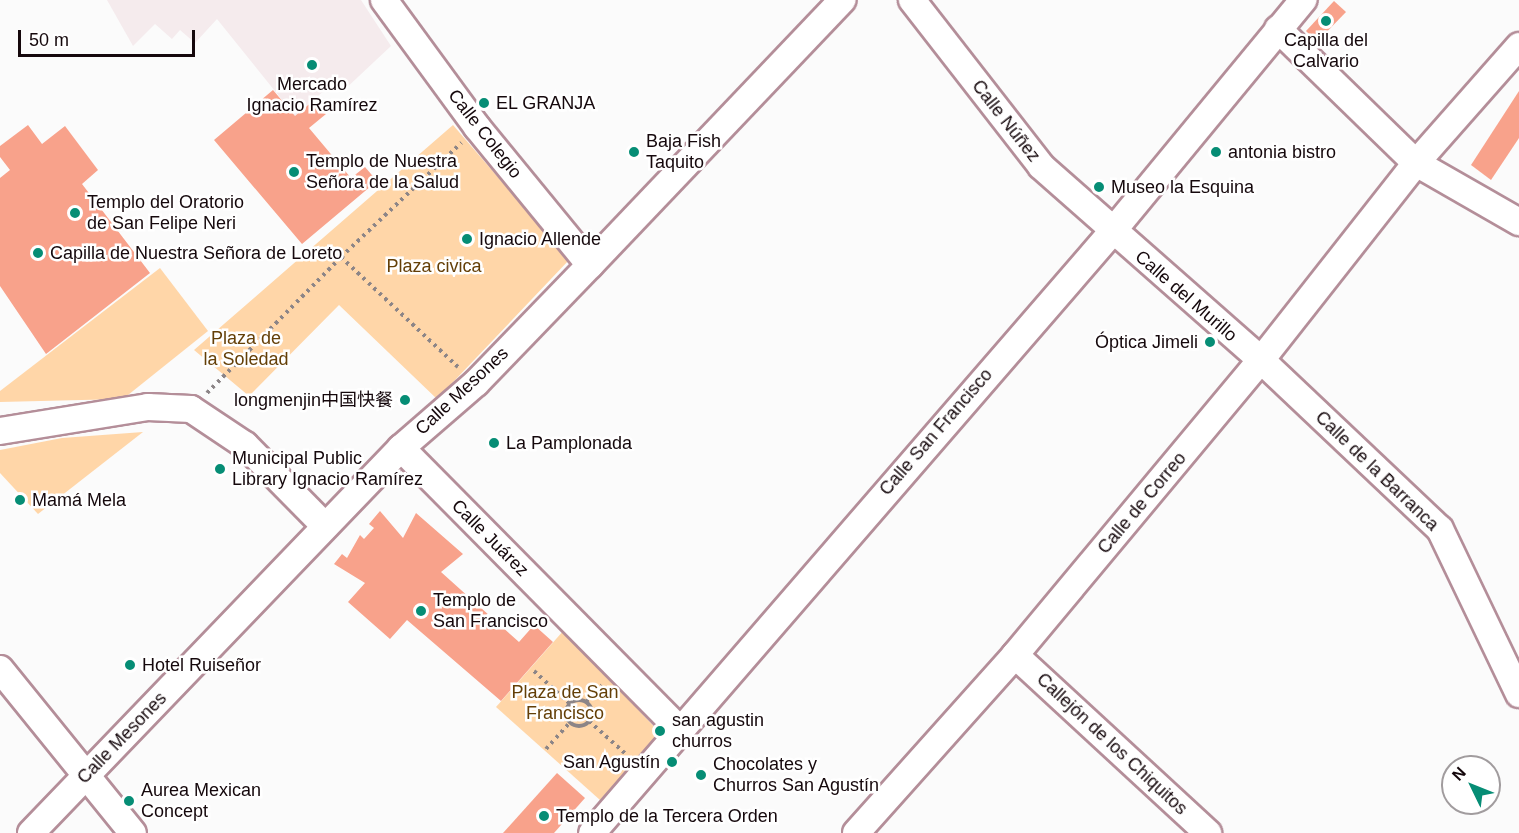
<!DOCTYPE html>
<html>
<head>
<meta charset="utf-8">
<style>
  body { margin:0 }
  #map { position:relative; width:1519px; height:833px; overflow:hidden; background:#fbfbfb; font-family:Helvetica,"Noto Sans SC",sans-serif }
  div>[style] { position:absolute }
  .built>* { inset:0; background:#f5ebed }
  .green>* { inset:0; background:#ffd6a8 }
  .building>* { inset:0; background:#f8a28b }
  .path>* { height:4px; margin-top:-2px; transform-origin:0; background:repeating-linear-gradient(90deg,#8c8587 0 3px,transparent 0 7.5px) }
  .path>.ring { margin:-2px; padding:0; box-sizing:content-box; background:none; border:4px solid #8c8587; border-radius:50% }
  .roads { filter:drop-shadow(2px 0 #b48e99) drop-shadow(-2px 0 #b48e99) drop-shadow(0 2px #b48e99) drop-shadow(0 -2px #b48e99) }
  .minor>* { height:26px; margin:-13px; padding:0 13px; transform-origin:13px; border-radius:13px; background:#fff }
  .dots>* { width:16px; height:16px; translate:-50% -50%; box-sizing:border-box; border:3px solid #fff; border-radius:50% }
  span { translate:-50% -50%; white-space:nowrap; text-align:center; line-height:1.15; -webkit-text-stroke:5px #fff; paint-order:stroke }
  .poi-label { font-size:18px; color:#15080c }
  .left { translate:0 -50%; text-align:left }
  .right { translate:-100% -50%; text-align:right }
  .street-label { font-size:18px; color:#15080c }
  .park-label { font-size:18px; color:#643f07 }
  .north { position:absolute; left:1441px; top:755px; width:60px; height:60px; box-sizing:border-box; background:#fff; border:2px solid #a19c9e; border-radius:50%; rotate:313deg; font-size:16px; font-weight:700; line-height:24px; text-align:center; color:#15080c }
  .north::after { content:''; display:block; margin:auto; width:21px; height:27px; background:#068d75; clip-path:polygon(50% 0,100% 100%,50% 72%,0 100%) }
  .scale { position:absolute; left:18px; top:30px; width:177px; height:27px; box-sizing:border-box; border:3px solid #15080c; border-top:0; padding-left:8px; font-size:18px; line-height:21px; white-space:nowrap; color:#15080c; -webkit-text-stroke:4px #fff; paint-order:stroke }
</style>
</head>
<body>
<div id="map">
  <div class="built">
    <div style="clip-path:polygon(107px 0,361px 0,391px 46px,342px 92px,333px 83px,295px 116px,217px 19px,195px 43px,180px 30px,172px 39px,155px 24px,133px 46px)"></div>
  </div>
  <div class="green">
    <div style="clip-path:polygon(453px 125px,569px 260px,437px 399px,339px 305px,249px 396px,194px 350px)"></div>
    <div style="clip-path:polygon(160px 268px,208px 331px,123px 399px,0 402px,0 391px)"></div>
    <div style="clip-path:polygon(143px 432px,38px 514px,0 473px,0 450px,62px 438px)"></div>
    <div style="clip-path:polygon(564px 630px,660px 733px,600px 800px,496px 707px)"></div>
  </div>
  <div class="building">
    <div style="clip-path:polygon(1334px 1px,1346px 12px,1317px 42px,1306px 31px)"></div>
    <div style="clip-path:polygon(273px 90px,295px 116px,314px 100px,326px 114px,309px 128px,351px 178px,365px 167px,377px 181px,302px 244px,214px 140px)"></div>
    <div style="clip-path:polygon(1519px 91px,1519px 138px,1491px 180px,1471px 165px)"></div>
    <div style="clip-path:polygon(28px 125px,42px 144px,65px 126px,98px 170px,82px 184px,150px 273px,46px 354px,0 286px,0 178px,10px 170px,0 157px,0 146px)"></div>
    <div style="clip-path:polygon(380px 511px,403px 538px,416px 513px,463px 554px,441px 572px,519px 642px,534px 625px,553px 642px,501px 701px,407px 620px,390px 639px,348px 602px,365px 583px,334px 564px,342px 554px,347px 558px,360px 535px,364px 539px,374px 528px,369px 524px)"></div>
    <div style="clip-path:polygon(557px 773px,585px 798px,554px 833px,503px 833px)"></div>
  </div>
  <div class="path">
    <div style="left:458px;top:367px;width:161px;rotate:-136.8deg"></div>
    <div style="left:341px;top:257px;width:166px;rotate:-43.5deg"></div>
    <div style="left:207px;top:393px;width:191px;rotate:-45.4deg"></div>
    <div style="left:534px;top:671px;width:49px;rotate:42.5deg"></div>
    <div class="ring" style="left:566px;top:700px;width:22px;height:22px"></div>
    <div style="left:586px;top:702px;width:23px;rotate:-47deg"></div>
    <div style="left:589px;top:721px;width:52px;rotate:41.9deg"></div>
    <div style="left:546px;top:749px;width:36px;rotate:-48deg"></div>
  </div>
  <div class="roads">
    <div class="minor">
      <div style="left:384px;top:0;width:157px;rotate:53.8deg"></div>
      <div style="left:477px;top:127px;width:178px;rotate:50.7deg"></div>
      <div style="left:912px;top:0;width:210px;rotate:52.1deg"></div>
      <div style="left:1041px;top:166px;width:293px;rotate:41.4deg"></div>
      <div style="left:1261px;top:360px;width:246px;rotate:43.4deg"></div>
      <div style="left:1440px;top:529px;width:183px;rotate:64.4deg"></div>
      <div style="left:1278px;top:29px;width:192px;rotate:44.2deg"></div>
      <div style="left:1416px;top:163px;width:119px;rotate:29.8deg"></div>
      <div style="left:0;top:431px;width:150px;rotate:-9.2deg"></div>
      <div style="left:148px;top:407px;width:43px;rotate:2.7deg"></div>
      <div style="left:191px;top:409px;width:65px;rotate:33.7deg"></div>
      <div style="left:245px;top:445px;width:114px;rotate:45.4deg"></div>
      <div style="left:401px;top:448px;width:397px;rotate:45.3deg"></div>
      <div style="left:1015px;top:655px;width:263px;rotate:42.7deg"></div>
      <div style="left:0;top:669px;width:211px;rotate:51deg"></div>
      <div style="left:31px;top:833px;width:534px;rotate:-46.14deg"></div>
      <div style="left:401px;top:448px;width:99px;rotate:-40.9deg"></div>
      <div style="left:476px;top:383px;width:164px;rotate:-46deg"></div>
      <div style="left:590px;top:265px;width:366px;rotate:-46.4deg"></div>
      <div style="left:592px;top:833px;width:795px;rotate:-49.13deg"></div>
      <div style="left:1112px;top:232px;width:301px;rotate:-50.5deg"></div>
      <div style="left:856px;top:833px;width:239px;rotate:-48.2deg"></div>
      <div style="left:1015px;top:655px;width:384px;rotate:-50.2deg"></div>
      <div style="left:1261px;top:360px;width:251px;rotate:-51.8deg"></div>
      <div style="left:1416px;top:163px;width:156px;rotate:-48.6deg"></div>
    </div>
  </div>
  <div class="dots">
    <div style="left:1326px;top:21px;background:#068d75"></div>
    <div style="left:312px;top:65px;background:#068d75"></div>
    <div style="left:484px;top:103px;background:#068d75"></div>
    <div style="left:634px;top:152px;background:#068d75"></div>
    <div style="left:1216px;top:152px;background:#068d75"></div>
    <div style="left:294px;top:172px;background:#068d75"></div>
    <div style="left:1099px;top:187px;background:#068d75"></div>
    <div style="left:75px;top:213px;background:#068d75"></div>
    <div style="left:467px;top:239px;background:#068d75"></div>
    <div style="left:38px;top:253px;background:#068d75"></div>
    <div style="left:1210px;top:342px;background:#068d75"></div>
    <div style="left:405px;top:400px;background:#068d75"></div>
    <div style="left:494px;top:443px;background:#068d75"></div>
    <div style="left:220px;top:469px;background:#068d75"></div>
    <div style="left:20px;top:500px;background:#068d75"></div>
    <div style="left:421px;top:611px;background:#068d75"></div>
    <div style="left:130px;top:665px;background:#068d75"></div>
    <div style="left:660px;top:731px;background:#068d75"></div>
    <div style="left:672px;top:762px;background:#068d75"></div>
    <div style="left:701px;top:775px;background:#068d75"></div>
    <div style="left:129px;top:801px;background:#068d75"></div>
    <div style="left:544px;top:816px;background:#068d75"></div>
  </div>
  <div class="poi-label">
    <span style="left:1326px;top:51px">Capilla del<br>Calvario</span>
    <span style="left:312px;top:95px">Mercado<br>Ignacio Ramírez</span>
    <span class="left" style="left:496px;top:103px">EL GRANJA</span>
    <span class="left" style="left:646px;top:152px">Baja Fish<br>Taquito</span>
    <span class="left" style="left:1228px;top:152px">antonia bistro</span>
    <span class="left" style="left:306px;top:172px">Templo de Nuestra<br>Señora de la Salud</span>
    <span class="left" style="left:1111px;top:187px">Museo la Esquina</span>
    <span class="left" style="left:87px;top:213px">Templo del Oratorio<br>de San Felipe Neri</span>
    <span class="left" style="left:479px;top:239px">Ignacio Allende</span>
    <span class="left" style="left:50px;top:253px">Capilla de Nuestra Señora de Loreto</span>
    <span class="right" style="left:1198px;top:342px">Óptica Jimeli</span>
    <span class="right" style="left:393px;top:400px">longmenjin中国快餐</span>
    <span class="left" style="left:506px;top:443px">La Pamplonada</span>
    <span class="left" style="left:232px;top:469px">Municipal Public<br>Library Ignacio Ramírez</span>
    <span class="left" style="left:32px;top:500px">Mamá Mela</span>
    <span class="left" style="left:433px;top:611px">Templo de<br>San Francisco</span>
    <span class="left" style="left:142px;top:665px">Hotel Ruiseñor</span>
    <span class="left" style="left:672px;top:731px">san agustin<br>churros</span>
    <span class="right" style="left:660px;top:762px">San Agustín</span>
    <span class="left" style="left:713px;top:775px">Chocolates y<br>Churros San Agustín</span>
    <span class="left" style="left:141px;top:801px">Aurea Mexican<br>Concept</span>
    <span class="left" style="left:556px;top:816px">Templo de la Tercera Orden</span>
  </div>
  <div class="street-label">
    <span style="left:1006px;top:121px;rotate:52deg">Calle Núñez</span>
    <span style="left:485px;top:134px;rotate:52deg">Calle Colegio</span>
    <span style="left:1186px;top:296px;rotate:41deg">Calle del Murillo</span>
    <span style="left:462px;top:391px;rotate:-43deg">Calle Mesones</span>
    <span style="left:936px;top:432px;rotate:-49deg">Calle San Francisco</span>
    <span style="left:1377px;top:471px;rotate:44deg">Calle de la Barranca</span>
    <span style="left:1142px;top:503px;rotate:-50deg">Calle de Correo</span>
    <span style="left:490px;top:538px;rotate:45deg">Calle Juárez</span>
    <span style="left:122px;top:738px;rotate:-46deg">Calle Mesones</span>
    <span style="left:1112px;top:744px;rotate:43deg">Callejón de los Chiquitos</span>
  </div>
  <div class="park-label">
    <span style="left:434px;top:266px">Plaza civica</span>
    <span style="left:246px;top:349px">Plaza de<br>la Soledad</span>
    <span style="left:565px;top:703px">Plaza de San<br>Francisco</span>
  </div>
  <div class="north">N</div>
  <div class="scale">50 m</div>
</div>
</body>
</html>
